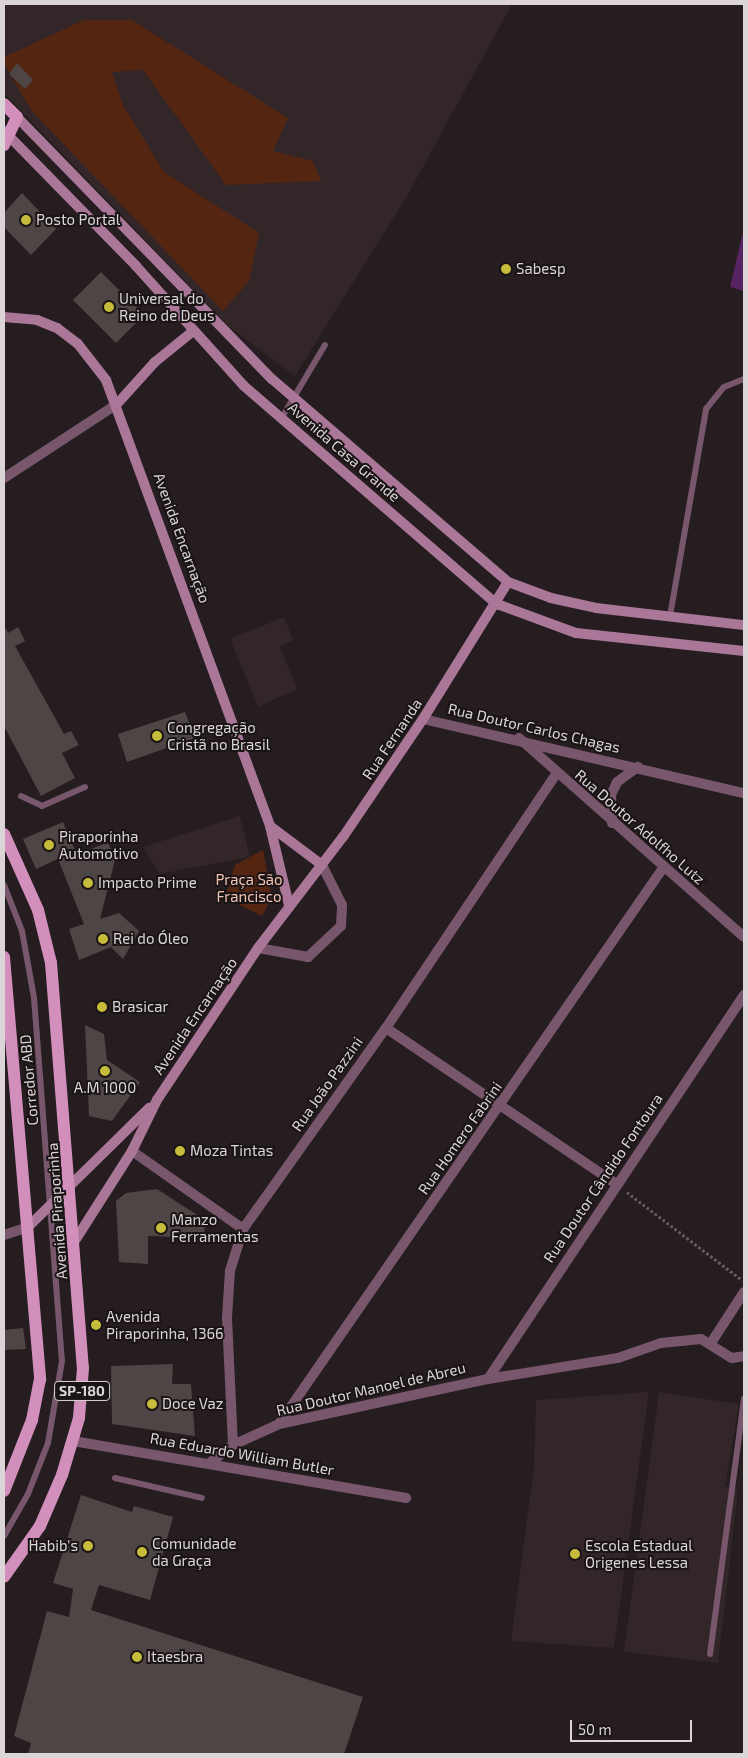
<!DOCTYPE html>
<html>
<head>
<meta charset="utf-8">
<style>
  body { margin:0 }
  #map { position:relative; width:748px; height:1758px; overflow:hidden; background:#251d1f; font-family:"Exo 2",sans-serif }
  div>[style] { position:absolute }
  .built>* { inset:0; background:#332629 }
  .green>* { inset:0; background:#542511 }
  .water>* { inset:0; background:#572362 }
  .building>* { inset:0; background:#4e4545 }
  .path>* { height:3px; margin-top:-1.5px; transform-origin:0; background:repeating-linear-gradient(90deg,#625b5d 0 2.5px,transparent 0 5px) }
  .lane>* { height:6px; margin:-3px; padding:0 3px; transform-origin:3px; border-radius:3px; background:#78576c }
  .street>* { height:10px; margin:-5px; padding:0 5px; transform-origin:5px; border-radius:5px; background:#78576c }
  .secondary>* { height:10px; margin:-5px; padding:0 5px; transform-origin:5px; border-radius:5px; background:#ab7798 }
  .primary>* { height:12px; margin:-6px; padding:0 6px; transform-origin:6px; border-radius:6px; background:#d28fbb }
  .dots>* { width:14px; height:14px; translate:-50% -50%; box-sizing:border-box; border:2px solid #1b1416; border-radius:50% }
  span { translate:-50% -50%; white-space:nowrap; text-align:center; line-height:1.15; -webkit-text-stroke:4px #1b1416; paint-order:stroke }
  .shield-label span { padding:1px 4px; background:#1b1416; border:1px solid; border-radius:4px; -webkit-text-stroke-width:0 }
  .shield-label { font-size:14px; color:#dbd5d7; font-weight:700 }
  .poi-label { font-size:15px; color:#dbd5d7 }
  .left { translate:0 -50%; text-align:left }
  .right { translate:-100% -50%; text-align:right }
  .street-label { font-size:15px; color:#dbd5d7 }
  .park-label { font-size:15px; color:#f2c4b2 }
  .frame { position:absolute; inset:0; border:5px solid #dbd5d7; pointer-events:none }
  .scale { position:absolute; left:570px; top:1720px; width:122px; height:22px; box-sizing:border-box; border:2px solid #dbd5d7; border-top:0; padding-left:6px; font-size:15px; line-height:18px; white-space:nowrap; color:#dbd5d7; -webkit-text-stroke:4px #1b1416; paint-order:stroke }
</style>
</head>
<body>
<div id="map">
  <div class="built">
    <div style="clip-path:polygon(4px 4px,512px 4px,407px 196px,295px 376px,228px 326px,4px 93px)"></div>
    <div style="clip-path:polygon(284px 617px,293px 640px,280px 647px,297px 689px,258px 707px,230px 639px)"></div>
    <div style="clip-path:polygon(240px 816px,250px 857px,159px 874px,143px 847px)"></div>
    <div style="clip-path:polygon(649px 1392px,614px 1648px,511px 1641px,534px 1467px,536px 1400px)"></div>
    <div style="clip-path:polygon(659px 1392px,739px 1404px,725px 1486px,738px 1490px,718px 1663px,624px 1652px)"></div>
  </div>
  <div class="green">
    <div style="clip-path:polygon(84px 20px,132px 20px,288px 118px,273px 151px,313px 161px,321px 181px,226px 185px,143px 70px,112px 72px,123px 105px,164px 172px,259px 233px,249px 281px,223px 311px,31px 110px,4px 63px,4px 57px)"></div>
    <div style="clip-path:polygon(263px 850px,272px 898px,262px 916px,225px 898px,235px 865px)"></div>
  </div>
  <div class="water">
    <div style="clip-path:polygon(744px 228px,744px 291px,730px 287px)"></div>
  </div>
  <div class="building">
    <div style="clip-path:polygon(17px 63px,33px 80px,25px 89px,9px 74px)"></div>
    <div style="clip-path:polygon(22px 193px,56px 229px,31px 255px,4px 227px,4px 213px)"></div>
    <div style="clip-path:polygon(101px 272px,144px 315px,116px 343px,73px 300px)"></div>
    <div style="clip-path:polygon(4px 625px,8px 633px,18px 627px,25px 641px,15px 646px,64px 734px,71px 731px,79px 745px,62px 753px,75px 778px,41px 796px,4px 726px)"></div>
    <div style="clip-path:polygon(185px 712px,195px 738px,127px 762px,118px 734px)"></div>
    <div style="clip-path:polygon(63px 822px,77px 855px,108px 842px,115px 860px,100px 919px,119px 913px,139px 931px,123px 959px,111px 947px,79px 960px,69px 929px,84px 924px,58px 859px,36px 869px,23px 839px)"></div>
    <div style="clip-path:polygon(85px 1025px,104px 1034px,107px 1060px,140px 1082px,112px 1121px,89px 1116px)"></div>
    <div style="clip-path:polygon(157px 1189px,205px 1220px,204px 1238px,148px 1236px,148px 1264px,119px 1262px,116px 1201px,126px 1193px)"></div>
    <div style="clip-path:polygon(23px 1328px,26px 1349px,4px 1350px,4px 1330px)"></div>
    <div style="clip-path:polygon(173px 1364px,172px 1384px,191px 1384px,195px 1436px,112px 1424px,111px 1366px)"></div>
    <div style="clip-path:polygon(81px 1495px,132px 1512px,134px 1506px,173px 1517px,150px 1600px,99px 1585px,91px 1610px,363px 1697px,344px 1754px,28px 1754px,31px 1743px,14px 1736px,47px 1611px,69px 1617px,73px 1589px,53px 1583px)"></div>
  </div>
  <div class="path">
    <div style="left:627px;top:1192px;width:145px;rotate:37.4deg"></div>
  </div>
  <div class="lane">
    <div style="left:281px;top:419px;width:86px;rotate:-59.3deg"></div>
    <div style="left:670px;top:616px;width:210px;rotate:-80.1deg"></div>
    <div style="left:706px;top:409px;width:28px;rotate:-51deg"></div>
    <div style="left:724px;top:387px;width:22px;rotate:-22deg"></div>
    <div style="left:21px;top:796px;width:23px;rotate:25deg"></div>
    <div style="left:42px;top:806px;width:47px;rotate:-23.8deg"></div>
    <div style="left:4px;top:885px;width:49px;rotate:68.6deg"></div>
    <div style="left:22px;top:931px;width:68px;rotate:79.8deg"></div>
    <div style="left:34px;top:998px;width:364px;rotate:85.6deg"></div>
    <div style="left:62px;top:1361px;width:83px;rotate:99.7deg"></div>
    <div style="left:48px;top:1443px;width:55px;rotate:111.4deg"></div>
    <div style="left:28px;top:1494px;width:48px;rotate:119.7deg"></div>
    <div style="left:115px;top:1478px;width:89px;rotate:12.9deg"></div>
    <div style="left:710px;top:1654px;width:258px;rotate:-82.4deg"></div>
  </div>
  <div class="street">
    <div style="left:4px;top:478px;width:135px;rotate:-33.2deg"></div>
    <div style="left:423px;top:719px;width:329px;rotate:13deg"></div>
    <div style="left:519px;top:738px;width:300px;rotate:41.5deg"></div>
    <div style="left:612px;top:823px;width:28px;rotate:-92deg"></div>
    <div style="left:611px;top:795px;width:14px;rotate:-65deg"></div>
    <div style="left:617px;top:782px;width:26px;rotate:-36deg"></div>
    <div style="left:258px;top:948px;width:51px;rotate:10.2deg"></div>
    <div style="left:308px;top:957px;width:45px;rotate:-43.2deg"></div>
    <div style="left:341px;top:926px;width:21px;rotate:-87deg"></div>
    <div style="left:342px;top:905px;width:45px;rotate:-116.6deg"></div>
    <div style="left:386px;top:1028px;width:278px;rotate:34.1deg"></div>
    <div style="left:132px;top:1151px;width:136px;rotate:35.1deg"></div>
    <div style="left:4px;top:1235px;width:25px;rotate:-18deg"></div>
    <div style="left:711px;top:1343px;width:61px;rotate:-57.1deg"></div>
    <div style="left:488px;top:1379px;width:462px;rotate:-56.3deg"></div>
    <div style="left:279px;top:1424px;width:676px;rotate:-55.37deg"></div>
    <div style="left:73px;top:1441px;width:338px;rotate:9.7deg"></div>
    <div style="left:233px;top:1445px;width:128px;rotate:-92.7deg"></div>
    <div style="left:227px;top:1317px;width:46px;rotate:-86.3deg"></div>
    <div style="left:230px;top:1271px;width:44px;rotate:-72.8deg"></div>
    <div style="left:243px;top:1229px;width:247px;rotate:-54.6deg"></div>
    <div style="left:386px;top:1028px;width:306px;rotate:-56.2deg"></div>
    <div style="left:211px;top:1462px;width:28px;rotate:-38deg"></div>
    <div style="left:233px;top:1445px;width:51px;rotate:-24.5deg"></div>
    <div style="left:279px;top:1424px;width:214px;rotate:-12.2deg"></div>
    <div style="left:488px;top:1379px;width:132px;rotate:-9.2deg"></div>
    <div style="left:618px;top:1358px;width:46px;rotate:-19.2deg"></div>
    <div style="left:661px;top:1343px;width:40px;rotate:-5.7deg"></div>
    <div style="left:701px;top:1339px;width:36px;rotate:32deg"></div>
    <div style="left:732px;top:1358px;width:12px;rotate:-9deg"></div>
  </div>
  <div class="secondary">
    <div style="left:17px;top:117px;width:366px;rotate:45.8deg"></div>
    <div style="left:272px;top:379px;width:311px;rotate:40.7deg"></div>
    <div style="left:508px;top:582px;width:46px;rotate:20.4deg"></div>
    <div style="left:551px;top:598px;width:46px;rotate:12.5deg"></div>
    <div style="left:596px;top:608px;width:149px;rotate:6.6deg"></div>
    <div style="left:4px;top:131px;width:189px;rotate:45.6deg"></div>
    <div style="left:136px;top:266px;width:161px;rotate:48deg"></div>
    <div style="left:244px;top:386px;width:334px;rotate:40.8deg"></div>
    <div style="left:497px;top:604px;width:84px;rotate:20.2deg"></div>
    <div style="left:576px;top:633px;width:169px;rotate:6.1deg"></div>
    <div style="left:4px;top:317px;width:33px;rotate:5deg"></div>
    <div style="left:37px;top:320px;width:22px;rotate:22deg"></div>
    <div style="left:57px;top:328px;width:26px;rotate:37deg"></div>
    <div style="left:78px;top:344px;width:46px;rotate:52.1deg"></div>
    <div style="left:106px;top:380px;width:475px;rotate:69.8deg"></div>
    <div style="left:270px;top:826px;width:81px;rotate:76.5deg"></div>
    <div style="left:117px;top:404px;width:57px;rotate:-47.9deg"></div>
    <div style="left:155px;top:362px;width:49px;rotate:-39.2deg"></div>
    <div style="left:270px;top:826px;width:65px;rotate:36.9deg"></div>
    <div style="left:28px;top:1227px;width:170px;rotate:-44.5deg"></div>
    <div style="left:76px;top:1239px;width:104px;rotate:-57.5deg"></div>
    <div style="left:132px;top:1151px;width:57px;rotate:-63.9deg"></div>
    <div style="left:157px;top:1100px;width:182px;rotate:-56.4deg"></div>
    <div style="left:258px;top:948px;width:140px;rotate:-52.6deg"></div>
    <div style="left:343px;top:837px;width:143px;rotate:-55.9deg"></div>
    <div style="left:423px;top:719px;width:161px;rotate:-58.2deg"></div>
  </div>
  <div class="primary">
    <div style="left:4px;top:104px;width:18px;rotate:45deg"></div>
    <div style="left:17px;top:117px;width:31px;rotate:115deg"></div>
    <div style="left:4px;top:834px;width:83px;rotate:65.9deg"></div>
    <div style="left:38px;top:910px;width:55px;rotate:76.2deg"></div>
    <div style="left:51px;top:963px;width:406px;rotate:85.5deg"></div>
    <div style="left:83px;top:1368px;width:50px;rotate:94.6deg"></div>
    <div style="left:79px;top:1418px;width:59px;rotate:106.6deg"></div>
    <div style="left:62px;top:1475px;width:56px;rotate:113.3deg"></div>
    <div style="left:40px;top:1526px;width:62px;rotate:125.2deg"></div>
    <div style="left:4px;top:957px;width:424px;rotate:85.1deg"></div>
    <div style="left:40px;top:1379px;width:42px;rotate:101deg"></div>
    <div style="left:32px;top:1420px;width:76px;rotate:111.5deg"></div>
  </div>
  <div class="dots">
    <div style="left:26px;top:220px;background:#c7bb3b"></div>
    <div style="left:506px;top:269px;background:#c7bb3b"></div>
    <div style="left:109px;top:307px;background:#c7bb3b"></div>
    <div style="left:157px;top:736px;background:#c7bb3b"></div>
    <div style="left:49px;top:845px;background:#c7bb3b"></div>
    <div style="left:88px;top:883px;background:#c7bb3b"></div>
    <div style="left:103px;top:939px;background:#c7bb3b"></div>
    <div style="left:102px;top:1007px;background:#c7bb3b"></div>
    <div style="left:105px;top:1071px;background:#c7bb3b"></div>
    <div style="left:180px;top:1151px;background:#c7bb3b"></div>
    <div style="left:161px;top:1228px;background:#c7bb3b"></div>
    <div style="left:96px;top:1325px;background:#c7bb3b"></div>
    <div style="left:152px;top:1404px;background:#c7bb3b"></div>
    <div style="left:88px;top:1546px;background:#c7bb3b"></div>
    <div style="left:142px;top:1552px;background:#c7bb3b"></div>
    <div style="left:575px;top:1554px;background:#c7bb3b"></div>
    <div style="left:137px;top:1657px;background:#c7bb3b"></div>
  </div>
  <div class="shield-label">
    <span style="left:82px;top:1391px">SP-180</span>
  </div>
  <div class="poi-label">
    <span class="left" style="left:36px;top:220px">Posto Portal</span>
    <span class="left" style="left:516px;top:269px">Sabesp</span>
    <span class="left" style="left:119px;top:307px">Universal do<br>Reino de Deus</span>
    <span class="left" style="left:167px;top:736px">Congregação<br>Cristã no Brasil</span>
    <span class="left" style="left:59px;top:845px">Piraporinha<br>Automotivo</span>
    <span class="left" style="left:98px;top:883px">Impacto Prime</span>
    <span class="left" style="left:113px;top:939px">Rei do Óleo</span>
    <span class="left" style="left:112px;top:1007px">Brasicar</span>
    <span style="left:105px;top:1088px">A.M 1000</span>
    <span class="left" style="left:190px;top:1151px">Moza Tintas</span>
    <span class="left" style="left:171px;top:1228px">Manzo<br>Ferramentas</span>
    <span class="left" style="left:106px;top:1325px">Avenida<br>Piraporinha, 1366</span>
    <span class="left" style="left:162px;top:1404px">Doce Vaz</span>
    <span class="left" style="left:152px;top:1552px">Comunidade<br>da Graça</span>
    <span class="left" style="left:585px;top:1554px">Escola Estadual<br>Origenes Lessa</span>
    <span class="right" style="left:78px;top:1546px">Habib's</span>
    <span class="left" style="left:147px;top:1657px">Itaesbra</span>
  </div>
  <div class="street-label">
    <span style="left:344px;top:452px;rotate:41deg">Avenida Casa Grande</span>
    <span style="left:182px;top:538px;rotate:70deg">Avenida Encarnação</span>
    <span style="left:534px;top:728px;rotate:13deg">Rua Doutor Carlos Chagas</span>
    <span style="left:392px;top:739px;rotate:-56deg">Rua Fernanda</span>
    <span style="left:640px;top:827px;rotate:41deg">Rua Doutor Adolfho Lutz</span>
    <span style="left:195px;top:1016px;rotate:-56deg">Avenida Encarnação</span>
    <span style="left:29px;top:1080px;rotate:-95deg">Corredor ABD</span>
    <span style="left:327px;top:1084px;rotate:-55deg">Rua João Pazzini</span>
    <span style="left:460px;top:1138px;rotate:-55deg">Rua Homero Fabrini</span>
    <span style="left:603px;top:1178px;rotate:-56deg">Rua Doutor Cândido Fontoura</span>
    <span style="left:57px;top:1211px;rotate:-94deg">Avenida Piraporinha</span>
    <span style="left:371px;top:1389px;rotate:-13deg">Rua Doutor Manoel de Abreu</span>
    <span style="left:242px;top:1454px;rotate:10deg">Rua Eduardo William Butler</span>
  </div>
  <div class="park-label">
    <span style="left:249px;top:888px">Praça São<br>Francisco</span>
  </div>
  <div class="frame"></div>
  <div class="scale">50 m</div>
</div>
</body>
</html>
